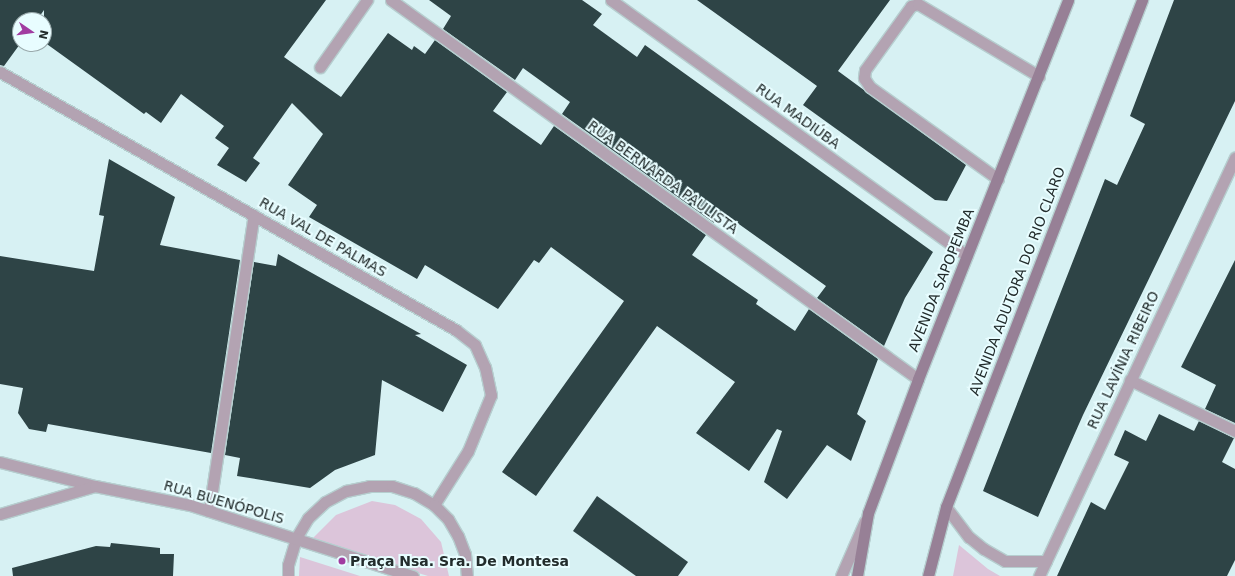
<!DOCTYPE html>
<html>
<head>
<meta charset="utf-8">
<style>
  body { margin:0 }
  #map { position:relative; width:1235px; height:576px; overflow:hidden; background:#d7f1f3; font-family:"DejaVu Sans",sans-serif }
  div>[style] { position:absolute }
  .green>* { inset:0; background:#dcc5da }
  .building>* { inset:0; background:#2e4446 }
  .roads { filter:drop-shadow(1px 0 #b6cecf) drop-shadow(-1px 0 #b6cecf) drop-shadow(0 1px #b6cecf) drop-shadow(0 -1px #b6cecf) }
  .service>* { height:11px; margin:-5.5px; padding:0 5.5px; transform-origin:5.5px; border-radius:5.5px; background:#b3a3b2 }
  .minor>* { height:11px; margin:-5.5px; padding:0 5.5px; transform-origin:5.5px; border-radius:5.5px; background:#b3a3b2 }
  .tertiary>* { height:11px; margin:-5.5px; padding:0 5.5px; transform-origin:5.5px; border-radius:5.5px; background:#b3a3b2 }
  .secondary>* { height:11px; margin:-5.5px; padding:0 5.5px; transform-origin:5.5px; border-radius:5.5px; background:#978096 }
  .dots>* { width:11px; height:11px; translate:-50% -50%; box-sizing:border-box; border:2px solid #e8fdff; border-radius:50% }
  span { translate:-50% -50%; white-space:nowrap; text-align:center; line-height:1.15; -webkit-text-stroke:4px #e8fdff; paint-order:stroke }
  .street-label { font-size:14px; color:#222c2c }
  .poi-label { font-size:14px; color:#222c2c; font-weight:700 }
  .left { translate:0 -50%; text-align:left }
  .north { position:absolute; left:12px; top:12px; width:40px; height:40px; box-sizing:border-box; background:#e8fdff; border:1px solid #99a9ab; border-radius:50%; rotate:103deg; font-size:11px; font-weight:700; line-height:16px; text-align:center; color:#222c2c }
  .north::after { content:''; display:block; margin:auto; width:14px; height:18px; background:#a13ca1; clip-path:polygon(50% 0,100% 100%,50% 72%,0 100%) }
</style>
</head>
<body>
<div id="map">
  <div class="green">
    <div style="clip-path:polygon(372px 501px,395px 505px,421px 519px,441px 542px,449px 576px,428px 576px,311px 540px,336px 515px)"></div>
    <div style="clip-path:polygon(959px 545px,988px 569px,1000px 576px,953px 576px)"></div>
    <div style="clip-path:polygon(300px 557px,360px 576px,299px 576px)"></div>
  </div>
  <div class="building">
    <div style="clip-path:polygon(0 0,326px 0,284px 57px,341px 97px,388px 33px,412px 50px,414px 46px,425px 54px,435px 40px,507px 92px,493px 111px,541px 145px,554px 126px,706px 235px,692px 255px,758px 300px,756px 304px,795px 331px,809px 309px,878px 359px,857px 414px,866px 421px,851px 461px,827px 445px,787px 499px,764px 482px,782px 431px,777px 429px,749px 471px,696px 433px,735px 382px,657px 326px,536px 496px,502px 472px,624px 301px,551px 247px,539px 263px,534px 260px,498px 309px,425px 265px,417px 279px,309px 217px,317px 205px,288px 185px,323px 134px,292px 103px,253px 158px,260px 163px,246px 182px,217px 165px,229px 148px,215px 138px,224px 126px,181px 94px,161px 123px,146px 112px,144px 114px,44px 42px,44px 10px,37px 20px,20px 20px,20px 44px,4px 66px,0 65px)"></div>
    <div style="clip-path:polygon(429px 0,582px 0,602px 14px,593px 25px,637px 57px,645px 45px,933px 252px,905px 298px,884px 346px,817px 298px,826px 286px,722px 212px,714px 223px,562px 114px,570px 102px,523px 68px,515px 80px,443px 29px,451px 16px)"></div>
    <div style="clip-path:polygon(697px 0,890px 0,838px 71px,966px 165px,947px 201px,935px 200px,803px 105px,817px 86px)"></div>
    <div style="clip-path:polygon(1174px 0,1235px 0,1235px 101px,1083px 415px,1038px 517px,983px 491px,1105px 179px,1117px 185px,1145px 124px,1130px 116px)"></div>
    <div style="clip-path:polygon(109px 159px,175px 197px,160px 245px,240px 260px,211px 453px,48px 424px,46px 432px,29px 429px,18px 413px,23px 388px,0 384px,0 256px,94px 271px,104px 216px,99px 215px)"></div>
    <div style="clip-path:polygon(278px 254px,421px 334px,415px 335px,467px 365px,443px 412px,382px 380px,375px 455px,335px 470px,310px 488px,237px 476px,240px 458px,225px 455px,254px 262px,276px 266px)"></div>
    <div style="clip-path:polygon(1235px 260px,1235px 423px,1205px 409px,1216px 385px,1181px 367px)"></div>
    <div style="clip-path:polygon(1159px 414px,1194px 431px,1199px 421px,1234px 438px,1222px 462px,1235px 469px,1235px 560px,1227px 576px,1057px 576px,1091px 502px,1105px 510px,1129px 462px,1114px 455px,1125px 430px,1146px 441px)"></div>
    <div style="clip-path:polygon(597px 496px,688px 562px,678px 576px,636px 576px,573px 531px)"></div>
    <div style="clip-path:polygon(111px 543px,160px 548px,160px 554px,174px 554px,173px 576px,13px 576px,12px 568px,96px 546px,110px 547px)"></div>
  </div>
  <div class="roads">
    <div class="service">
      <div style="left:998px;top:179px;width:158px;rotate:-144.3deg"></div>
      <div style="left:870px;top:87px;width:11px;rotate:-124deg"></div>
      <div style="left:864px;top:78px;width:8px;rotate:-83deg"></div>
      <div style="left:865px;top:70px;width:79px;rotate:-54.3deg"></div>
      <div style="left:911px;top:6px;width:7px;rotate:-16deg"></div>
      <div style="left:918px;top:4px;width:141px;rotate:30.8deg"></div>
      <div style="left:209px;top:511px;width:299px;rotate:-81.4deg"></div>
    </div>
    <div class="minor">
      <div style="left:391px;top:0;width:649px;rotate:35.72deg"></div>
      <div style="left:611px;top:0;width:438px;rotate:35.7deg"></div>
      <div style="left:320px;top:67px;width:82px;rotate:-55deg"></div>
      <div style="left:0;top:72px;width:524px;rotate:29.5deg"></div>
      <div style="left:456px;top:330px;width:24px;rotate:38deg"></div>
      <div style="left:475px;top:345px;width:24px;rotate:66deg"></div>
      <div style="left:485px;top:367px;width:29px;rotate:78deg"></div>
      <div style="left:491px;top:395px;width:61px;rotate:112.3deg"></div>
      <div style="left:468px;top:451px;width:64px;rotate:122.2deg"></div>
      <div style="left:1130px;top:380px;width:117px;rotate:25.9deg"></div>
      <div style="left:0;top:462px;width:98px;rotate:14.2deg"></div>
      <div style="left:946px;top:507px;width:38px;rotate:53deg"></div>
      <div style="left:969px;top:537px;width:19px;rotate:39deg"></div>
      <div style="left:984px;top:549px;width:24px;rotate:30deg"></div>
      <div style="left:1005px;top:561px;width:41px"></div>
      <div style="left:288px;top:576px;width:11px;rotate:-90deg"></div>
      <div style="left:288px;top:565px;width:28px;rotate:-73deg"></div>
      <div style="left:296px;top:538px;width:23px;rotate:-59deg"></div>
      <div style="left:308px;top:518px;width:23px;rotate:-43deg"></div>
      <div style="left:325px;top:502px;width:24px;rotate:-28deg"></div>
      <div style="left:346px;top:491px;width:24px;rotate:-12deg"></div>
      <div style="left:369px;top:486px;width:23px"></div>
      <div style="left:392px;top:486px;width:23px;rotate:18deg"></div>
      <div style="left:414px;top:493px;width:23px;rotate:31deg"></div>
      <div style="left:434px;top:505px;width:20px;rotate:45deg"></div>
      <div style="left:448px;top:519px;width:20px;rotate:60deg"></div>
      <div style="left:458px;top:536px;width:19px;rotate:69deg"></div>
      <div style="left:465px;top:554px;width:22px;rotate:85deg"></div>
      <div style="left:1039px;top:576px;width:462px;rotate:-64.9deg"></div>
    </div>
    <div class="tertiary">
      <div style="left:0;top:514px;width:99px;rotate:-16.4deg"></div>
      <div style="left:95px;top:486px;width:97px;rotate:11.3deg"></div>
      <div style="left:190px;top:505px;width:234px;rotate:17.7deg"></div>
      <div style="left:841px;top:576px;width:60px;rotate:-66.4deg"></div>
    </div>
    <div class="secondary">
      <div style="left:857px;top:576px;width:64px;rotate:-80.1deg"></div>
      <div style="left:868px;top:513px;width:143px;rotate:-69.5deg"></div>
      <div style="left:918px;top:379px;width:408px;rotate:-68.4deg"></div>
      <div style="left:928px;top:576px;width:71px;rotate:-75.4deg"></div>
      <div style="left:946px;top:507px;width:544px;rotate:-68.86deg"></div>
    </div>
  </div>
  <div class="dots">
    <div style="left:342px;top:561px;background:#a13ca1"></div>
  </div>
  <div class="street-label">
    <span style="left:798px;top:116px;rotate:36deg">RUA MADIÚBA</span>
    <span style="left:663px;top:177px;rotate:36deg">RUA BERNARDA PAULISTA</span>
    <span style="left:323px;top:237px;rotate:30deg">RUA VAL DE PALMAS</span>
    <span style="left:941px;top:280px;rotate:-68deg">AVENIDA SAPOPEMBA</span>
    <span style="left:1017px;top:281px;rotate:-69deg">AVENIDA ADUTORA DO RIO CLARO</span>
    <span style="left:1123px;top:360px;rotate:-65deg">RUA LAVÍNIA RIBEIRO</span>
    <span style="left:224px;top:502px;rotate:16deg">RUA BUENÓPOLIS</span>
  </div>
  <div class="poi-label">
    <span class="left" style="left:350px;top:561px">Praça Nsa. Sra. De Montesa</span>
  </div>
  <div class="north">N</div>
</div>
</body>
</html>
